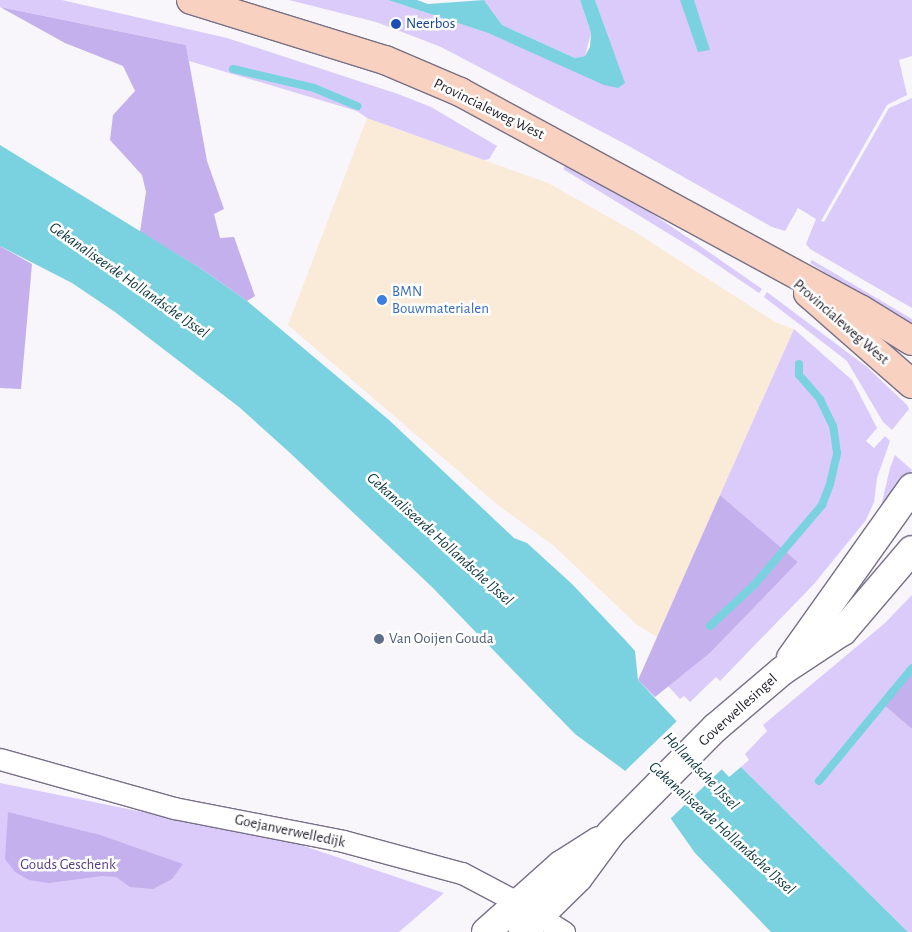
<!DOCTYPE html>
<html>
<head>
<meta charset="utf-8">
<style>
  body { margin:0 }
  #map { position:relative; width:912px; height:932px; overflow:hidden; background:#f8f6fb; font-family:"Alegreya Sans",sans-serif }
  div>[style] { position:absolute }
  .commercial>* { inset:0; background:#faead8 }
  .green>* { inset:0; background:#dacbfa }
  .forest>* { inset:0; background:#c4b0ec }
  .water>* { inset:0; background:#7ad2e0 }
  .pier>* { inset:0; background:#f8f6fb }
  .stream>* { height:8px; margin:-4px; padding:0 4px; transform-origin:4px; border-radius:4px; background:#7ad2e0 }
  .roads { filter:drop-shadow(1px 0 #777087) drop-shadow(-1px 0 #777087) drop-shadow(0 1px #777087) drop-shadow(0 -1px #777087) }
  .minor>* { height:21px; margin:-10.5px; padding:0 10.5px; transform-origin:10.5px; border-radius:10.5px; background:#fff }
  .secondary>* { height:28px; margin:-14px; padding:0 14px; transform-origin:14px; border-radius:14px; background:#fff }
  .primary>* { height:28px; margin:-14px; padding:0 14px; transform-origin:14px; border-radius:14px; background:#f8d1c0 }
  .dots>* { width:14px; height:14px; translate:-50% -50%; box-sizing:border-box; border:2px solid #fff; border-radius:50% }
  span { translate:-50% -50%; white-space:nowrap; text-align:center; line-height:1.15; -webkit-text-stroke:5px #fff; paint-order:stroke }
  .transit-label { font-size:15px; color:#164399 }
  .left { translate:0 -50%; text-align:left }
  .street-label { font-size:15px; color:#27242e }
  .shop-label { font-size:15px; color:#366cbe }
  .service-label { font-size:15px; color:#4e5e75 }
  .park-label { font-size:15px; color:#593d85 }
  .water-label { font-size:16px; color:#0d383e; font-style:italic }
</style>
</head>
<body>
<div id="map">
  <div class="commercial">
    <div style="clip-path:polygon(367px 118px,548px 183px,635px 232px,775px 322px,794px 329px,657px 637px,636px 624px,554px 546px,498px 505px,288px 325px)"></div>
  </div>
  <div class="green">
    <div style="clip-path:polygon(0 0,62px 0,227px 38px,398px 94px,431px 107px,497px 146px,489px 159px,484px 160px,367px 118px,357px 111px,189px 61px,186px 45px,0 7px)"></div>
    <div style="clip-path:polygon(289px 0,388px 0,488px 33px,618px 88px,624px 82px,595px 0,912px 0,912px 56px,899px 60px,907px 95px,887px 105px,821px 221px,824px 222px,889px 108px,912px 98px,912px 308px,810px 249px,806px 244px,816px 219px,798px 208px,785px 231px,772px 227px,627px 145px,441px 47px,376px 22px)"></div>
    <div style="clip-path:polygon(484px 0,580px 0,591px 33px,585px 56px,575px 58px,502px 25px)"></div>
    <div style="clip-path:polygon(570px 159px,696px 243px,762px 289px,759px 293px,697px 251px,563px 169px)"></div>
    <div style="clip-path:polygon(812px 260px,912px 319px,912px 327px,810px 263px)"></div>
    <div style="clip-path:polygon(767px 292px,867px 367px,907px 405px,909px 409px,892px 430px,883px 422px,847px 361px,764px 297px)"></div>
    <div style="clip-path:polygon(794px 329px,852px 380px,877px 428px,866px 441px,874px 448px,885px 436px,890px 441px,877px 478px,874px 502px,866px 520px,814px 584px,720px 681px,716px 677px,690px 702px,684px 696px,680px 699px,668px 686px,710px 653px,798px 562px,720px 495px)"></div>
    <div style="clip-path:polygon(895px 455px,912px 470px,879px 515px,890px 468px)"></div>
    <div style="clip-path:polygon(912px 595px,912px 675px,909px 673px,884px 704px,912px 729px,912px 932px,908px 932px,741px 767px,749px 760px,745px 754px,767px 731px,763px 725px,885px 623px)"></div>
    <div style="clip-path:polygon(0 783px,295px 843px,444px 893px,399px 932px,0 932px)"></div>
  </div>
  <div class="forest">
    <div style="clip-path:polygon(0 7px,186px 45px,207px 161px,224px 209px,214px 214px,220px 238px,234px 237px,255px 296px,247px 301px,200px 268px,140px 232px,146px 192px,142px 175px,110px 140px,113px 115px,135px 91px,123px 66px,65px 43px)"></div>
    <div style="clip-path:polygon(0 246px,32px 264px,21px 389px,0 388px)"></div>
    <div style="clip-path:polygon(720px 495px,798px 562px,710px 653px,655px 697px,638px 680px)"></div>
    <div style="clip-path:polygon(909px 672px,912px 675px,912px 729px,883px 704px)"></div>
    <div style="clip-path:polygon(8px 812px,100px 835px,183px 864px,172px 879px,153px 889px,130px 887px,116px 877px,102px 876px,49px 883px,29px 880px,15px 872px,5px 859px)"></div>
  </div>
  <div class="water">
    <div style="clip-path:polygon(388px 0,417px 0,428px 4px,484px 0,502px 25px,575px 58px,585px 56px,590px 47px,591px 33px,580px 0,595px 0,625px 83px,618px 88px,604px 85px,488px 33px)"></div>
    <div style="clip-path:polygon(680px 0,694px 0,710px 50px,698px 52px)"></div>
    <div style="clip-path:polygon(0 145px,200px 268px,247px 301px,389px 420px,514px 538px,527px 543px,572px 584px,626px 641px,635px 651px,638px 680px,729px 777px,741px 767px,908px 932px,771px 932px,695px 853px,671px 819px,624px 770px,575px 734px,432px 587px,289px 452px,239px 407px,115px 312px,72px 283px,0 246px)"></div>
  </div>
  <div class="pier">
    <div style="clip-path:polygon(679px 719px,730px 773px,742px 764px,730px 776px,722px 769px,669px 820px,623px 773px)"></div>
  </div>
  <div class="stream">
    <div style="left:233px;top:69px;width:83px;rotate:13.2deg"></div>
    <div style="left:314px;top:88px;width:47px;rotate:22.7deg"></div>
    <div style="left:710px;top:626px;width:60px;rotate:-43deg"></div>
    <div style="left:754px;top:585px;width:105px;rotate:-49.6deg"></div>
    <div style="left:822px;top:505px;width:22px;rotate:-69deg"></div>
    <div style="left:830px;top:484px;width:32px;rotate:-77deg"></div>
    <div style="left:837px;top:453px;width:27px;rotate:-98deg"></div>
    <div style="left:833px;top:426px;width:30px;rotate:-116deg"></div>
    <div style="left:820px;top:399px;width:32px;rotate:-131deg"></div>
    <div style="left:799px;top:375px;width:11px;rotate:-90deg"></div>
    <div style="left:819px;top:781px;width:146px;rotate:-50.5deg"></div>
  </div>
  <div class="roads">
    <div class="minor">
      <div style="left:0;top:759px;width:181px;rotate:15.7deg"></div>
      <div style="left:174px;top:808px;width:172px;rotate:11deg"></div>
      <div style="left:343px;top:841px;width:123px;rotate:15.1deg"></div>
      <div style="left:462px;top:873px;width:62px;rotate:27.8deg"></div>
      <div style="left:517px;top:902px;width:56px;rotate:32.6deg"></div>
    </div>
    <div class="secondary">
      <div style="left:791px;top:658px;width:209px;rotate:-54.6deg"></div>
      <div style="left:486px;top:932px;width:101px;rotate:-41.8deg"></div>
      <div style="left:561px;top:865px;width:45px;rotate:-32.3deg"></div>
      <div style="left:523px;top:932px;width:77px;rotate:-44.5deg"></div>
      <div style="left:578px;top:878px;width:56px;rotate:-53.7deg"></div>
      <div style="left:611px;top:833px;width:148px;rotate:-45.3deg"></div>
      <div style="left:715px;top:728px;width:88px;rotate:-40.4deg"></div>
      <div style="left:782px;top:671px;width:73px;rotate:-33.3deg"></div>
      <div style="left:843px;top:631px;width:106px;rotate:-49.6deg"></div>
    </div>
    <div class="primary">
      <div style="left:191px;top:0;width:203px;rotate:17.2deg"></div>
      <div style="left:385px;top:60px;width:82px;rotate:23.1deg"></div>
      <div style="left:460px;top:92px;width:455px;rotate:28.5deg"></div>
      <div style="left:860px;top:309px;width:61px;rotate:31.6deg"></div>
      <div style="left:808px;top:293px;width:138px;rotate:41.2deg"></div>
    </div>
  </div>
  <div class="dots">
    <div style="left:396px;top:24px;background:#1a4fb4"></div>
    <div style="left:382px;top:300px;background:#3f7fe0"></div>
    <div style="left:379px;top:639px;background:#5c6f8a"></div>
  </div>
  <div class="transit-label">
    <span class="left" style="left:406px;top:24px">Neerbos</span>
  </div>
  <div class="street-label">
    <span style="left:489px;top:109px;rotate:26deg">Provincialeweg West</span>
    <span style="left:841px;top:322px;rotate:41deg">Provincialeweg West</span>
    <span style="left:738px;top:710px;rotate:-42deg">Goverwellesingel</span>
    <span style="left:290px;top:831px;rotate:12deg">Goejanverwelledijk</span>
  </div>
  <div class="shop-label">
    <span class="left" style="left:392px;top:300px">BMN<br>Bouwmaterialen</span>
  </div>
  <div class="service-label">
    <span class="left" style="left:389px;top:639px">Van Ooijen Gouda</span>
  </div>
  <div class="park-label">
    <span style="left:68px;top:865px">Gouds Geschenk</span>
  </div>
  <div class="water-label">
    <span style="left:129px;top:280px;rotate:35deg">Gekanaliseerde Hollandsche IJssel</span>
    <span style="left:440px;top:539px;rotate:42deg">Gekanaliseerde Hollandsche IJssel</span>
    <span style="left:701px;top:771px;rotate:46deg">Hollandsche IJssel</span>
    <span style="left:722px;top:828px;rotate:42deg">Gekanaliseerde Hollandsche IJssel</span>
  </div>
</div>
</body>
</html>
